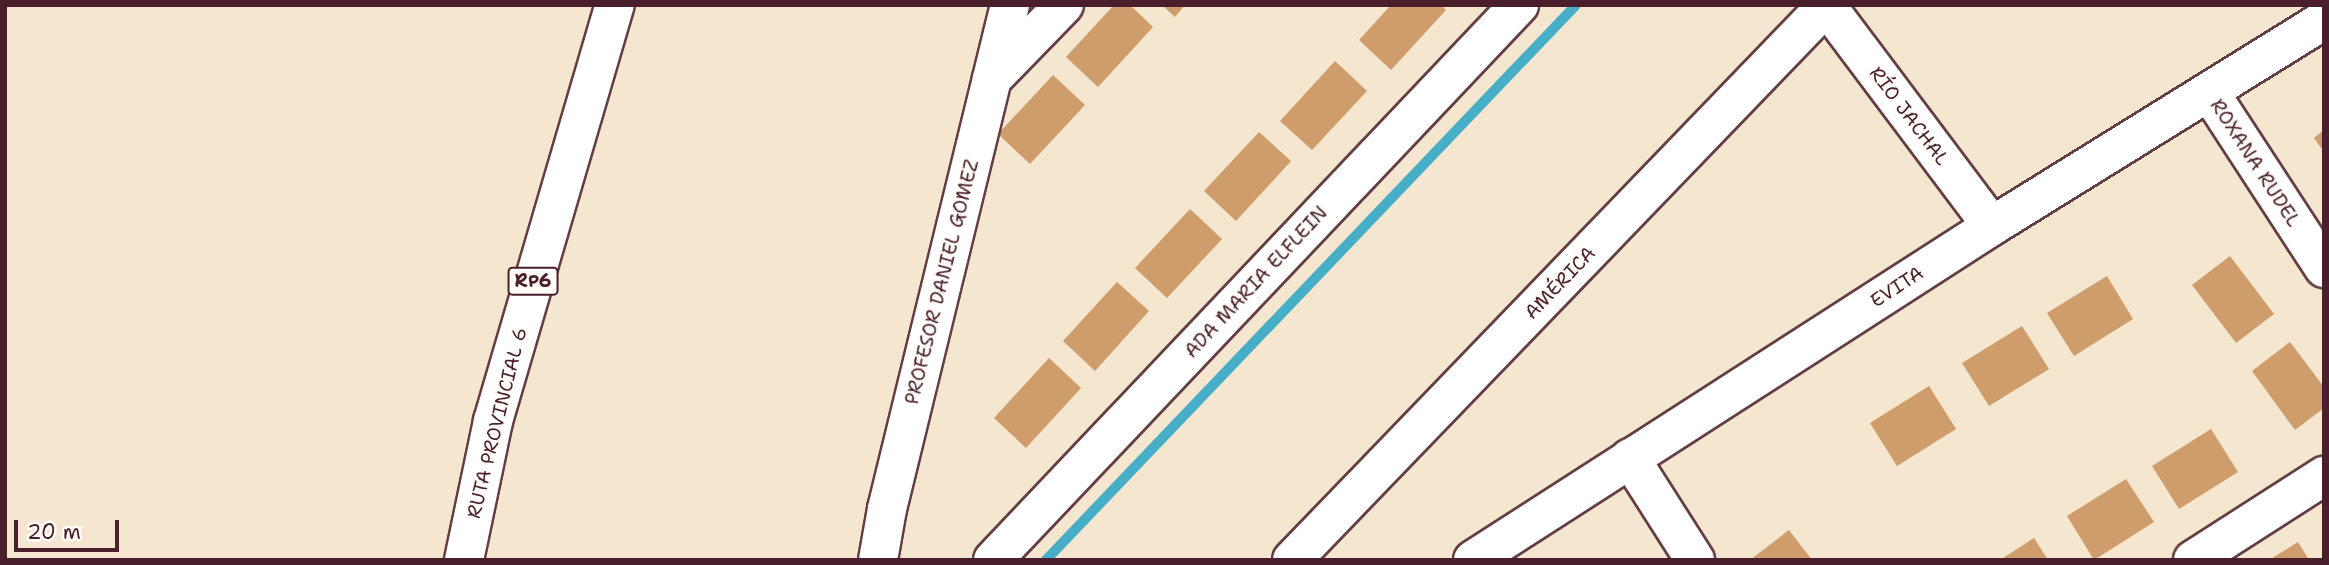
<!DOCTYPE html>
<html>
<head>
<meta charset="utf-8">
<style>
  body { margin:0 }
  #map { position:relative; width:2329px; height:565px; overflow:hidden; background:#f5e6cf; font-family:"Shantell Sans",sans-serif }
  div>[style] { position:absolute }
  .stream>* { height:10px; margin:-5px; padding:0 5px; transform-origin:5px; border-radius:5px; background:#46aec6 }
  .building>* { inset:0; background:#ce9d6b }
  .roads { filter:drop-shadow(2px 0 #643d44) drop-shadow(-2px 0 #643d44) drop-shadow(0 2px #643d44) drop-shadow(0 -2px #643d44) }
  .minor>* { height:38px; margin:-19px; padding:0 19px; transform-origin:19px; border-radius:19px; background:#fff }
  .major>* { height:38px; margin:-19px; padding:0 19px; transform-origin:19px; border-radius:19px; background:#fff }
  span { translate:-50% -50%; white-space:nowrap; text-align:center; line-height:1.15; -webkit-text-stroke:5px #fdfcf7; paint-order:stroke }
  .shield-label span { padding:2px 5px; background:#fdfcf7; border:2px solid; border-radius:5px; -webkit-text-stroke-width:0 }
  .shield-label { font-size:18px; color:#4a1f2b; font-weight:700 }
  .street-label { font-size:19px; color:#4a1f2b }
  .frame { position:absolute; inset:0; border:7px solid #4a1f2b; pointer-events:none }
  .scale { position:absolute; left:14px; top:520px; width:105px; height:32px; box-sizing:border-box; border:4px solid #4a1f2b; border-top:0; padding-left:9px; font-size:21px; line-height:24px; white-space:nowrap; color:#4a1f2b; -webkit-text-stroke:5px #fdfcf7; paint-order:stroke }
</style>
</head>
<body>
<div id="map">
  <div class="stream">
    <div style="left:1046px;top:560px;width:767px;rotate:-46.32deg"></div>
  </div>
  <div class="building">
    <div style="clip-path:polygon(1114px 5px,1130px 5px,1153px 27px,1098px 87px,1066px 57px)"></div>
    <div style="clip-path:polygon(1162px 5px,1185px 5px,1175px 17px)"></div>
    <div style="clip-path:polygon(1391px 5px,1441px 5px,1446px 10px,1391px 70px,1359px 40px)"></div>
    <div style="clip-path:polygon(1335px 61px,1367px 91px,1312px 150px,1280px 121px)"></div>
    <div style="clip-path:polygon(1053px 75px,1085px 105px,1030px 164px,998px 134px)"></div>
    <div style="clip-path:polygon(2324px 130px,2324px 152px,2314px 138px)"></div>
    <div style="clip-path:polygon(1259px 132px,1291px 161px,1236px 221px,1204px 191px)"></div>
    <div style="clip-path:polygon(1190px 209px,1222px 239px,1167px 298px,1135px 268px)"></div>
    <div style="clip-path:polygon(2230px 256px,2274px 314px,2236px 343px,2192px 285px)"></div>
    <div style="clip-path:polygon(2107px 276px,2133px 319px,2074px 356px,2047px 313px)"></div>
    <div style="clip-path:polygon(1117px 282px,1149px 311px,1095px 371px,1063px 341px)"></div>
    <div style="clip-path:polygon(2022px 326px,2049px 369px,1989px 406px,1962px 363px)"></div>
    <div style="clip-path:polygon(2290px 342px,2324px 387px,2324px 408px,2295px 430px,2252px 371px)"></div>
    <div style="clip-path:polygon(1049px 358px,1081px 388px,1026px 448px,994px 418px)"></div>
    <div style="clip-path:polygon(1929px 386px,1956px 429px,1897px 466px,1870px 423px)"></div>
    <div style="clip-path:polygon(2211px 429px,2238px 472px,2179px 509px,2152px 466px)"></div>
    <div style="clip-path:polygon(2126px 479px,2154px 522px,2094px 560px,2067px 516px)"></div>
    <div style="clip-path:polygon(1789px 530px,1812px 560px,1750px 560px)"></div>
    <div style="clip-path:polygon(2034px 538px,2048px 560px,2000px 560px)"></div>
    <div style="clip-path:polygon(2298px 542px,2309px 560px,2269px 560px)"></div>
  </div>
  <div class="roads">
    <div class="minor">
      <div style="left:1826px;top:5px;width:276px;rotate:53.1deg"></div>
      <div style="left:992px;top:79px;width:103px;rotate:-45.8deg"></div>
      <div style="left:2210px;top:93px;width:209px;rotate:56.9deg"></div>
      <div style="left:1630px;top:458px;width:121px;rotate:57.5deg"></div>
      <div style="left:878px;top:560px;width:52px;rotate:-80deg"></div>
      <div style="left:887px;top:509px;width:519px;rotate:-76.29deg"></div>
      <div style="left:993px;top:560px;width:765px;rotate:-46.54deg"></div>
      <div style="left:1292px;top:560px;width:771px;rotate:-46.05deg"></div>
      <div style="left:1473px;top:560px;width:617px;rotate:-32.76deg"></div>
      <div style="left:1992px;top:226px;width:391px;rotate:-31.8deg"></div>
      <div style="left:2193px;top:560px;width:156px;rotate:-32.7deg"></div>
    </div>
    <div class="major">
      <div style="left:464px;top:560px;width:142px;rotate:-78.2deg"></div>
      <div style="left:493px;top:421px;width:434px;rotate:-73.7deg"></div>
    </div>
  </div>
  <div class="shield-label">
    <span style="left:533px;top:281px">RP6</span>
  </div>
  <div class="street-label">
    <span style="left:1909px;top:116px;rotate:53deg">RÍO JACHAL</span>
    <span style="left:2255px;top:163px;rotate:57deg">ROXANA RUDEL</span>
    <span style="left:942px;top:282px;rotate:-76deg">PROFESOR DANIEL GOMEZ</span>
    <span style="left:1256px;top:282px;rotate:-47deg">ADA MARIA ELFLEIN</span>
    <span style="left:1560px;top:283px;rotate:-46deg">AMÉRICA</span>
    <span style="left:1897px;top:287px;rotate:-33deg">EVITA</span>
    <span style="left:497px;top:423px;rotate:-76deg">RUTA PROVINCIAL 6</span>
  </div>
  <div class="frame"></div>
  <div class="scale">20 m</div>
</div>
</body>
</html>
